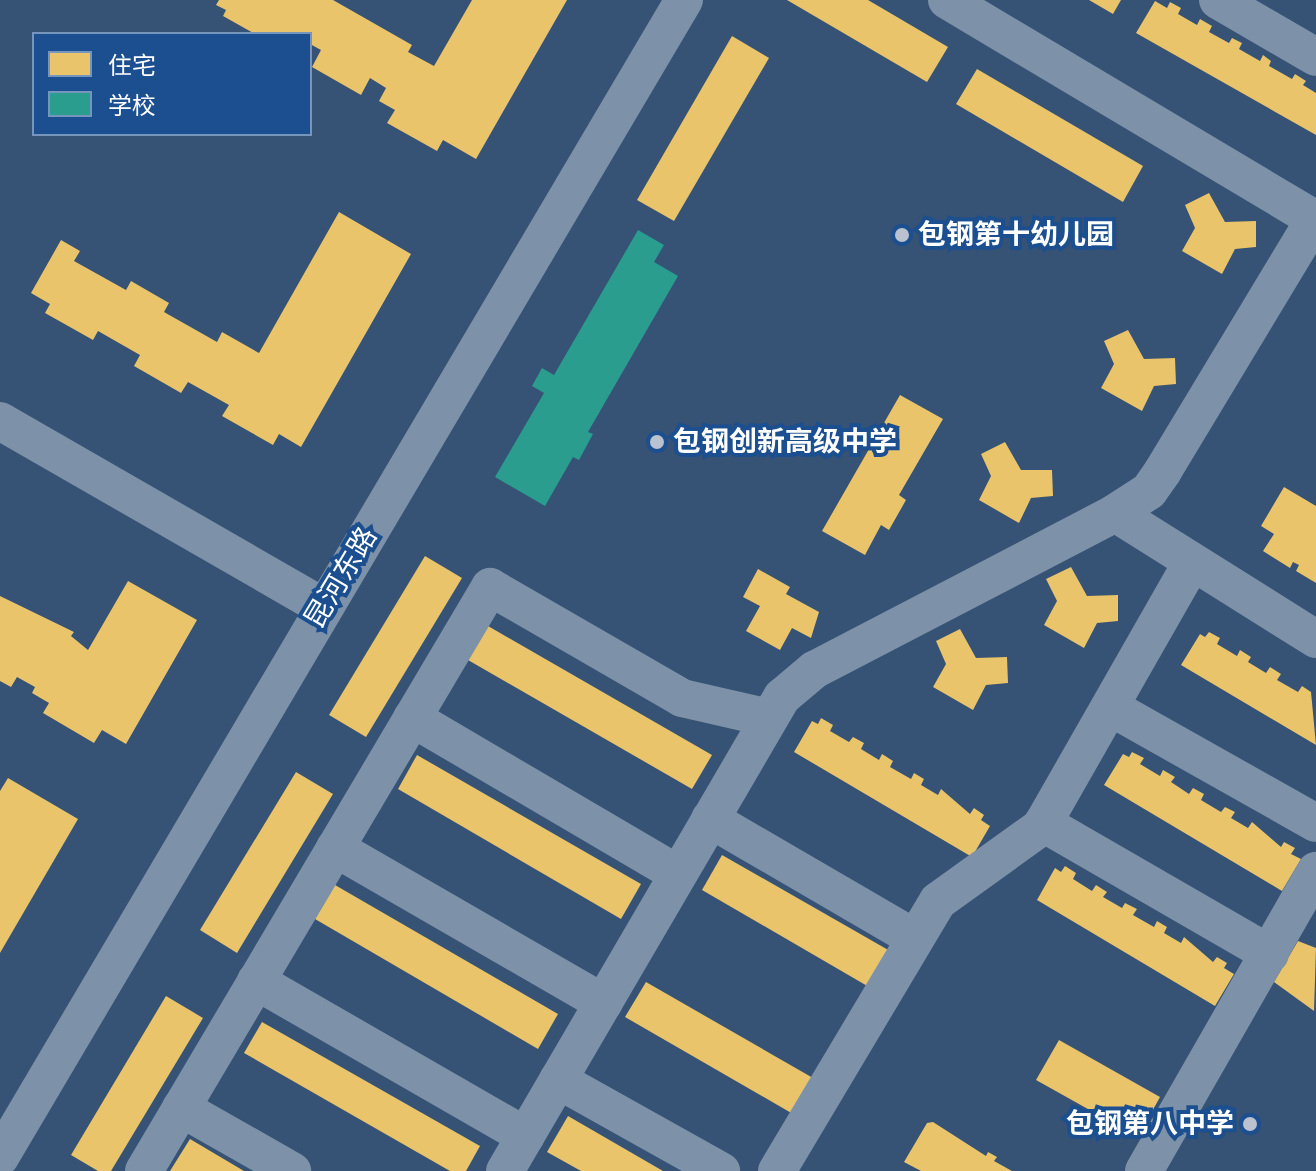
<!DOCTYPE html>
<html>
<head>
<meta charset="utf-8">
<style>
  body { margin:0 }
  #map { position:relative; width:1316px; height:1171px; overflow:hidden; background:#365274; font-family:Jost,"Noto Sans SC",sans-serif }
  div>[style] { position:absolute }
  .homes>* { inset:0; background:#e9c46a }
  .schools>* { inset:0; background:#2a9d8f }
  .minor>* { height:38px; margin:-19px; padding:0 19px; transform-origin:19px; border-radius:19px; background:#7d92a8 }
  .dots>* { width:22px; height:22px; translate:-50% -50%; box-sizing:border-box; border:4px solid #1b4f8f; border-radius:50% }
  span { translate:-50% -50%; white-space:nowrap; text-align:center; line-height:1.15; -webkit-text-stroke:8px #1b4f8f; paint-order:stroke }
  .poi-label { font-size:28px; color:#fff; font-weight:700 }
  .left { translate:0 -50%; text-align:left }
  .right { translate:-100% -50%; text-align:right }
  .street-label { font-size:28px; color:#fff }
  .legend { position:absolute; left:32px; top:32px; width:280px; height:104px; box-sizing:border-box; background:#1b4f8f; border:2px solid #7695bc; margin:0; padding:10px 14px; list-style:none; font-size:24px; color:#fff }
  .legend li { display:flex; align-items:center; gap:16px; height:40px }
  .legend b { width:40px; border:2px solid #7695bc }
</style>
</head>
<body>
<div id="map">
  <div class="homes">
    <div style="clip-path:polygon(219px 0,333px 0,412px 45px,408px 52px,434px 66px,472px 0,567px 0,476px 159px,443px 140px,437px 151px,387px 123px,395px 110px,379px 101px,386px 88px,370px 78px,361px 95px,312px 67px,321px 50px,310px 44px,310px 34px,255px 34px,223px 16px,226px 10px,216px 5px)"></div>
    <div style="clip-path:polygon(787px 0,868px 0,948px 47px,927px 82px)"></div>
    <div style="clip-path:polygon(1089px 0,1121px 0,1113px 14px)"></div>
    <div style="clip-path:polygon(1155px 1px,1167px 8px,1170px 2px,1181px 8px,1178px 14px,1197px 25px,1200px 19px,1212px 26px,1209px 32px,1229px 43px,1232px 38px,1242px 43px,1239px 49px,1260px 61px,1263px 55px,1271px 61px,1269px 66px,1292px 79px,1295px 74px,1306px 81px,1303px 85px,1316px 93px,1316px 135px,1136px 33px)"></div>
    <div style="clip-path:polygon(732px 36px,769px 58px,674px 221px,637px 200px)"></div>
    <div style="clip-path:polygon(977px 69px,1143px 166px,1123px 202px,956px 104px)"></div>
    <div style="clip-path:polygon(1209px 193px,1225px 222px,1256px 221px,1256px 247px,1235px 249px,1222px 274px,1182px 251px,1195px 228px,1185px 205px)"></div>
    <div style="clip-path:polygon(339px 212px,411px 254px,301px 447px,279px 434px,273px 445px,222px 416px,229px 405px,188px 382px,181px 393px,134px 366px,140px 355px,98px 331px,93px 340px,45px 313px,50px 304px,31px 293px,61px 240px,80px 251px,74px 261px,126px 290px,131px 281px,169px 303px,164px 312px,217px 342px,222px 332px,259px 353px)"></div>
    <div style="clip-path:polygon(1128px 330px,1144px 359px,1175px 358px,1176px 384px,1154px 386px,1142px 411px,1101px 388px,1114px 364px,1104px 341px)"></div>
    <div style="clip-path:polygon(900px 395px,943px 419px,899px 495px,906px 500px,889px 530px,881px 525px,865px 555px,822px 531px)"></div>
    <div style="clip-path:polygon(1005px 442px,1021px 470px,1052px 470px,1053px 496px,1031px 498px,1019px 523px,979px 500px,991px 476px,981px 454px)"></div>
    <div style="clip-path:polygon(1284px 487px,1316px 506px,1316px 583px,1296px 571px,1299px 565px,1293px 562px,1290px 568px,1263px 551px,1274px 534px,1261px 526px)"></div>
    <div style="clip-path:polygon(425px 556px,462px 578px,366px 737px,329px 715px)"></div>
    <div style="clip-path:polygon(1071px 567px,1087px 596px,1118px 595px,1118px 621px,1097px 623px,1084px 648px,1044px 625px,1057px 601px,1046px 579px)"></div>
    <div style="clip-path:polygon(758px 569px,790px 587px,786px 594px,819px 612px,811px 638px,792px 628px,780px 650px,746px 631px,760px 606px,743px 597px)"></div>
    <div style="clip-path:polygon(128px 581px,197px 620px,126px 744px,102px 730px,94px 743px,43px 713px,49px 703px,32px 693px,35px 687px,17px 677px,11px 687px,0 681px,0 596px,74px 632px,71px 636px,88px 650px)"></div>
    <div style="clip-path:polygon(488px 626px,712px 755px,692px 789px,468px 660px)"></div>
    <div style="clip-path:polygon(960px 629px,976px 658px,1007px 657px,1008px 683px,986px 685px,973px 710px,933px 687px,946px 664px,936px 641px)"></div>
    <div style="clip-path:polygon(1209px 632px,1220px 638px,1217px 644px,1237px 656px,1240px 650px,1251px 657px,1248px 662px,1266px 673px,1270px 667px,1281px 674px,1277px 680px,1298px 692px,1302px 686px,1311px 692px,1316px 745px,1181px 665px,1200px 634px,1205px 637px)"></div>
    <div style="clip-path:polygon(821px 718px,833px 725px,830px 731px,849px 742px,853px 737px,864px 743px,861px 749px,879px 760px,882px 754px,893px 761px,890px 767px,911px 779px,914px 773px,924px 779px,921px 785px,938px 795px,941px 789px,970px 814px,974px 808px,984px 815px,981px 820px,990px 826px,972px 857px,794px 752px,812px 721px,818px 724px)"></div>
    <div style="clip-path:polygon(1132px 752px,1144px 758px,1140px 764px,1160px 776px,1163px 770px,1175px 777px,1171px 782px,1189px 794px,1193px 788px,1204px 794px,1201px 800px,1221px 812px,1225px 807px,1235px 812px,1231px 818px,1248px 828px,1252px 822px,1281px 847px,1284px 842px,1295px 848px,1291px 854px,1301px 859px,1282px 891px,1104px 785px,1123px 754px,1129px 757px)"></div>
    <div style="clip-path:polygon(417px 755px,641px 884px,621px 919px,398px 789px)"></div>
    <div style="clip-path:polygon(296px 772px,333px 794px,237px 953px,200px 930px)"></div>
    <div style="clip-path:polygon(8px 778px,78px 819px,0 953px,0 791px)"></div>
    <div style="clip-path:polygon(722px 855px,890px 951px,869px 987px,702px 890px)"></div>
    <div style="clip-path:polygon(1065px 866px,1076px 873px,1073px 879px,1092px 891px,1096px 885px,1107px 892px,1103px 897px,1122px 908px,1125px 903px,1137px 909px,1133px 915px,1154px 927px,1157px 921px,1167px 927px,1164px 933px,1181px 943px,1184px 937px,1213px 962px,1217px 957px,1227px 963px,1224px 968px,1234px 974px,1215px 1006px,1037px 900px,1055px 868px,1061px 872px)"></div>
    <div style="clip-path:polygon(335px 885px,558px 1014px,538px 1049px,315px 919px)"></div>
    <div style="clip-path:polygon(1298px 941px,1316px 948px,1314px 1011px,1274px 982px)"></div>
    <div style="clip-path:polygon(646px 982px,813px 1078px,793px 1114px,625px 1017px)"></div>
    <div style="clip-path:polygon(166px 996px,203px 1018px,111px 1171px,98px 1171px,71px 1155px)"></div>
    <div style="clip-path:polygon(262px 1022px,480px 1146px,466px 1171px,450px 1171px,244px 1053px)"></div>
    <div style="clip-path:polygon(1059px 1040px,1160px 1097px,1138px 1137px,1036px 1080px)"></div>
    <div style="clip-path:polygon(568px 1116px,663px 1171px,581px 1171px,547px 1152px)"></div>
    <div style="clip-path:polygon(933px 1122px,986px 1156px,988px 1152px,997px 1157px,994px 1161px,1012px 1171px,921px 1171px,904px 1162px,927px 1123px)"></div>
    <div style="clip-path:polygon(190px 1139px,244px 1171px,170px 1171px)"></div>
  </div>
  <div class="schools">
    <div style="clip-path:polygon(638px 230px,664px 245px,654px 262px,678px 276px,588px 432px,593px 434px,579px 460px,573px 457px,545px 506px,495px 477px,544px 393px,532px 386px,542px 368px,554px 375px)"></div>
  </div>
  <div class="minor">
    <div style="left:947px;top:0;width:427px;rotate:30.8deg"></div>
    <div style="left:1218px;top:0;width:113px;rotate:30.2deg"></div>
    <div style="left:1316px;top:217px;width:297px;rotate:121.1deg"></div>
    <div style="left:1163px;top:471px;width:24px;rotate:125deg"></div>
    <div style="left:1149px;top:491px;width:40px;rotate:147.1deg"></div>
    <div style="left:1115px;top:513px;width:237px;rotate:32.1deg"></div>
    <div style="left:0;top:421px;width:374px;rotate:29.9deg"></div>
    <div style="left:1110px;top:707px;width:236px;rotate:29.4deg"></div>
    <div style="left:412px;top:718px;width:308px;rotate:30.4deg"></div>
    <div style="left:710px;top:819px;width:235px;rotate:30.2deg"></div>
    <div style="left:1043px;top:823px;width:262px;rotate:30deg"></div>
    <div style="left:335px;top:848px;width:310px;rotate:30deg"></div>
    <div style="left:256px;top:981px;width:311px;rotate:29.9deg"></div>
    <div style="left:558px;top:1080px;width:187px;rotate:29.2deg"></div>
    <div style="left:181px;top:1108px;width:128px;rotate:29.6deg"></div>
    <div style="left:0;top:1157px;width:1344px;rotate:-59.41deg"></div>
    <div style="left:144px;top:1171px;width:679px;rotate:-59.35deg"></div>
    <div style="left:490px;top:587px;width:222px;rotate:30deg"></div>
    <div style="left:682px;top:698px;width:89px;rotate:12.9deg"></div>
    <div style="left:505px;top:1171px;width:549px;rotate:-59.7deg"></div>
    <div style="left:782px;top:697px;width:42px;rotate:-40.2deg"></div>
    <div style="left:814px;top:670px;width:339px;rotate:-27.5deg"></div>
    <div style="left:777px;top:1171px;width:314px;rotate:-59.2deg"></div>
    <div style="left:938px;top:901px;width:127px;rotate:-35.7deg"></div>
    <div style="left:1041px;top:827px;width:303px;rotate:-60.3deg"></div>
    <div style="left:1144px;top:1171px;width:346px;rotate:-60.2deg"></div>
  </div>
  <div class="dots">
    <div style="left:902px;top:235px;background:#b9c2ce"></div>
    <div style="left:657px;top:442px;background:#b9c2ce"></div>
    <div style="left:1250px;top:1124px;background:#b9c2ce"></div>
  </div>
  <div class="poi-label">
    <span class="left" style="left:918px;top:235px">包钢第十幼儿园</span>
    <span class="left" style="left:673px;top:442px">包钢创新高级中学</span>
    <span class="right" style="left:1234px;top:1124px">包钢第八中学</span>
  </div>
  <div class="street-label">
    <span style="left:341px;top:578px;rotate:-59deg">昆河东路</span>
  </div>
  <ul class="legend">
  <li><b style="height:22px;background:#e9c46a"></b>住宅</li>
  <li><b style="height:22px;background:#2a9d8f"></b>学校</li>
  </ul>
</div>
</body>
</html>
